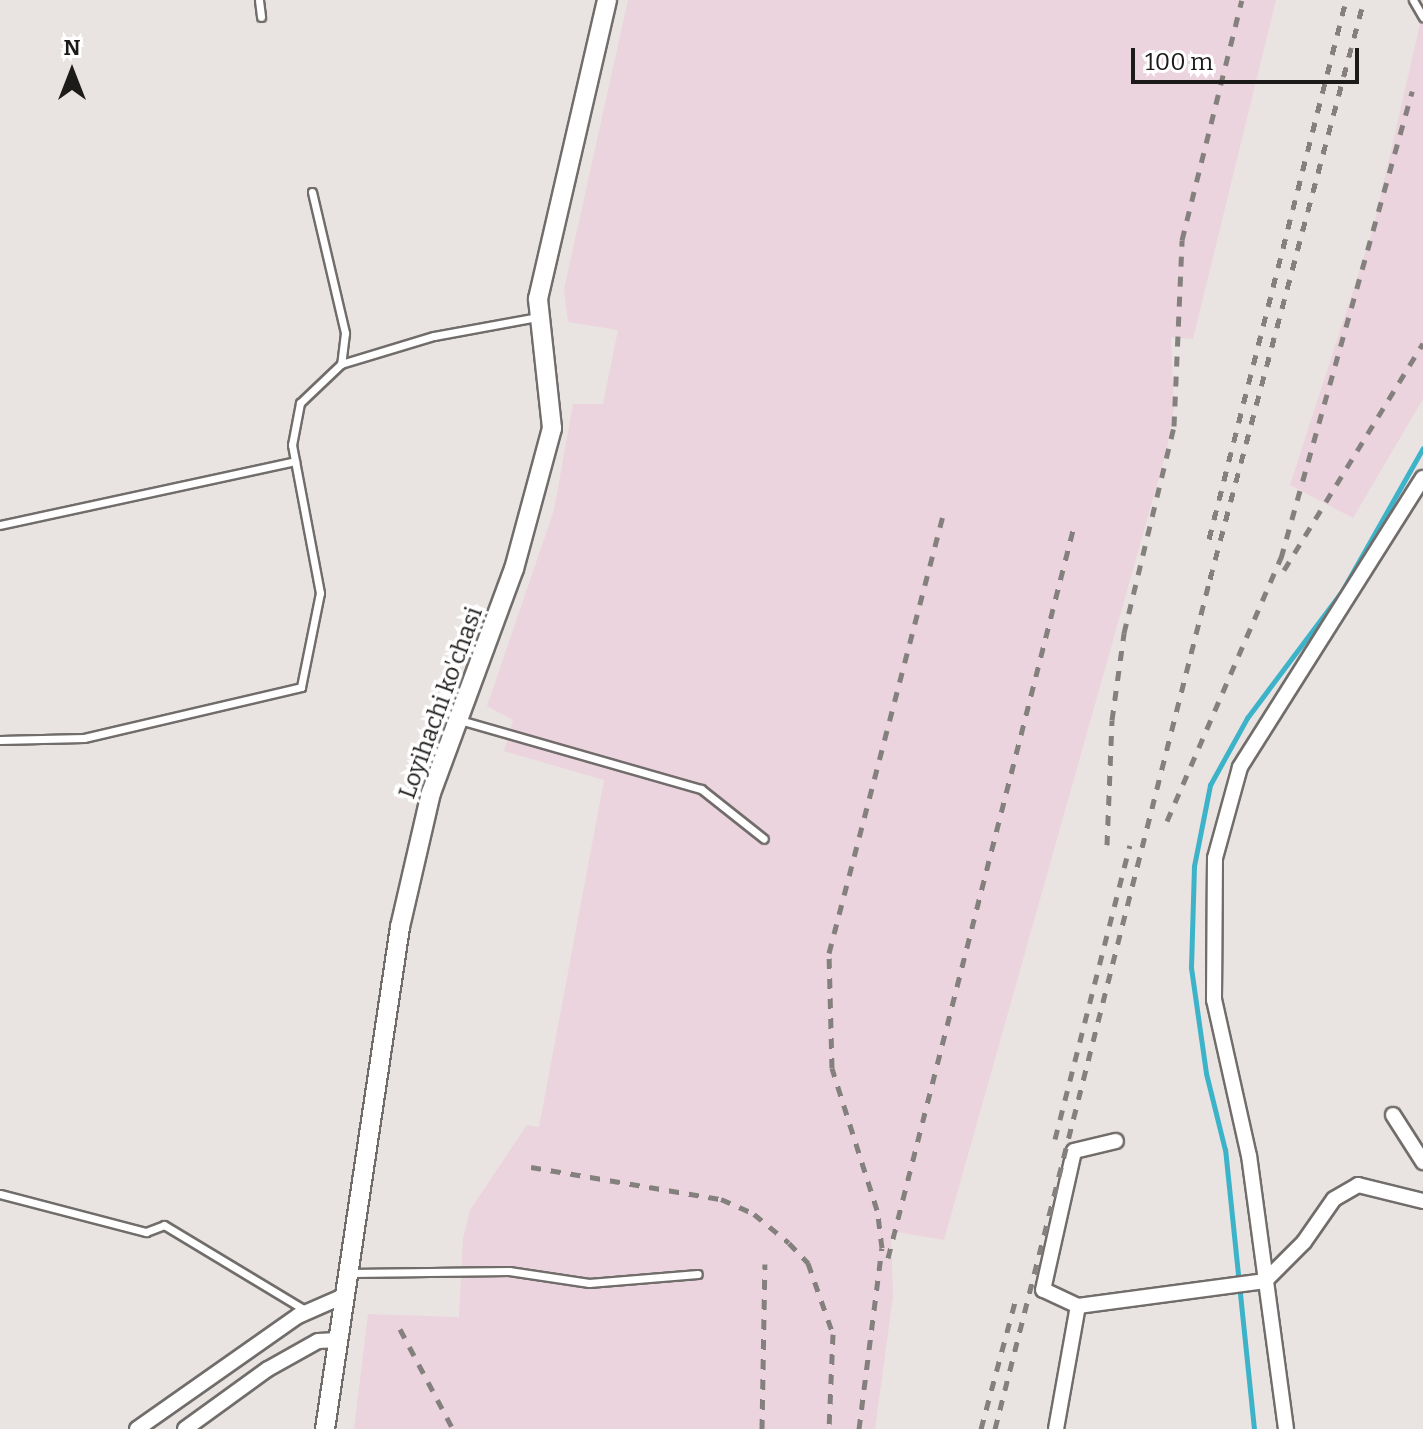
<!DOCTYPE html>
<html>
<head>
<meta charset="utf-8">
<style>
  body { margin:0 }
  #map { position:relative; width:1423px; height:1429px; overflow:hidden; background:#e9e4e1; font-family:Bitter,serif }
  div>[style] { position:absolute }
  .industrial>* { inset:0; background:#ecd4de }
  .stream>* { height:5px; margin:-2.5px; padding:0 2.5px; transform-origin:2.5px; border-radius:2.5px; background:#3cb3c9 }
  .roads { filter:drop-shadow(2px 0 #716d6b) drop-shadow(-2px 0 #716d6b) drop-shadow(0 2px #716d6b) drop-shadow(0 -2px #716d6b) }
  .service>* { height:7px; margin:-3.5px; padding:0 3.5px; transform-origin:3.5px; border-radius:3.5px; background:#fff }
  .minor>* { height:14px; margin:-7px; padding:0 7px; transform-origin:7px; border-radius:7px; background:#fff }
  .tertiary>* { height:18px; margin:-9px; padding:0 9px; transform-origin:9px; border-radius:9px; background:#fff }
  .rail>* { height:5px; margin-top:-2.5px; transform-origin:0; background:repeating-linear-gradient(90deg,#84807e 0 10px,transparent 0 20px) }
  span { translate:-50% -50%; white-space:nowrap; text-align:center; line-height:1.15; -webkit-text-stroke:7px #fff; paint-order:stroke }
  .street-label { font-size:24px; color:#1d1b1a }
  .north { position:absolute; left:32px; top:32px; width:80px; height:80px; -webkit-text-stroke:6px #fff; paint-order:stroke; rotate:0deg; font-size:22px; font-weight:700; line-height:32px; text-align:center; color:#1d1b1a }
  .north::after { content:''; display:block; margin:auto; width:28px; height:36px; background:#1d1b1a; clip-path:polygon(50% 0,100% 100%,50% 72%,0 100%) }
  .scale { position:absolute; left:1131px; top:48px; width:228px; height:36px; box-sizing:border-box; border:4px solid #1d1b1a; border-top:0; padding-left:10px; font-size:24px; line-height:28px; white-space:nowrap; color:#1d1b1a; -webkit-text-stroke:6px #fff; paint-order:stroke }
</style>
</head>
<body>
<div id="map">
  <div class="industrial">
    <div style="clip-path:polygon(628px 0,1276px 0,1193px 339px,1171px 337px,1174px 408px,1167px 449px,944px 1240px,891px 1231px,893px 1297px,875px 1429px,354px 1429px,368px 1314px,459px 1317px,463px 1238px,470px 1210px,527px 1125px,539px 1127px,604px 780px,504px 751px,513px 720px,487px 706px,554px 510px,573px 404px,603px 404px,618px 330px,568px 322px,564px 289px)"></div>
    <div style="clip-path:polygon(1423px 11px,1423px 399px,1353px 518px,1290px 485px,1373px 229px)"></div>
  </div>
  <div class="stream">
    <div style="left:1254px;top:1429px;width:281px;rotate:-95.9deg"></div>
    <div style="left:1225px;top:1150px;width:79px;rotate:-103.9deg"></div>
    <div style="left:1206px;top:1073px;width:107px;rotate:-98.1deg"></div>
    <div style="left:1191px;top:967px;width:101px;rotate:-88.3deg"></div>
    <div style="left:1194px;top:866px;width:83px;rotate:-78.8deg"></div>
    <div style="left:1210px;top:785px;width:77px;rotate:-61.1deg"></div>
    <div style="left:1247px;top:718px;width:159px;rotate:-53.2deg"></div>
    <div style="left:1342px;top:591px;width:164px;rotate:-60.5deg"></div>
  </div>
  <div class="roads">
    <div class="service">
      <div style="left:259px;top:0;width:17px;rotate:83deg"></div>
      <div style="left:1413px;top:0;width:20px;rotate:60deg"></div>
      <div style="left:312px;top:192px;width:145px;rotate:76.8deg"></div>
      <div style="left:345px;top:333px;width:31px;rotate:97deg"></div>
      <div style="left:0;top:525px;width:302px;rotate:-12.2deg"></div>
      <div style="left:460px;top:720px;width:251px;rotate:16deg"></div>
      <div style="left:701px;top:789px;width:80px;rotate:38.4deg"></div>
      <div style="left:0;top:740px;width:84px;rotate:-1.4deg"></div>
      <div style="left:84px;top:738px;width:223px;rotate:-13.2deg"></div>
      <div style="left:301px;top:687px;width:96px;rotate:-78.6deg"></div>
      <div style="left:320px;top:593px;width:151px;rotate:-100.7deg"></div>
      <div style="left:292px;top:445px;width:43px;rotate:-79.2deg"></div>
      <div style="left:300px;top:403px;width:57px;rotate:-43.6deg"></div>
      <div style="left:341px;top:364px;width:97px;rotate:-16.8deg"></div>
      <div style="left:434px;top:336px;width:106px;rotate:-10.4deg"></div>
      <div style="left:0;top:1194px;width:151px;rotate:14.6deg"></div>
      <div style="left:146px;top:1232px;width:19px;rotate:-21deg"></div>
      <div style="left:164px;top:1225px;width:168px;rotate:31.1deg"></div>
      <div style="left:351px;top:1273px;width:158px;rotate:-0.7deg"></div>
      <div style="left:509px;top:1271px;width:81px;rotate:8.5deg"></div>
      <div style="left:589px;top:1283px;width:109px;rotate:-4.7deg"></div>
    </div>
    <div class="minor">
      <div style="left:1393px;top:1115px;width:56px;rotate:57.4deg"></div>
      <div style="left:1078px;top:1306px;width:189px;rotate:-7.6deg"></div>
      <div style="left:1265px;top:1281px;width:55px;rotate:-45deg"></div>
      <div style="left:1304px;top:1242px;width:52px;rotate:-55.1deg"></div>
      <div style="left:1334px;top:1199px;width:28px;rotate:-30deg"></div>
      <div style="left:1358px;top:1185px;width:67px;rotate:13.8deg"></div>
      <div style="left:137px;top:1429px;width:197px;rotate:-35.1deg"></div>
      <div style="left:298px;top:1316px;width:52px;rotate:-23.6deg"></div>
      <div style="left:185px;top:1429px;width:102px;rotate:-35.9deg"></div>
      <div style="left:268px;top:1369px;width:57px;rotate:-29.2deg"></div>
      <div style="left:318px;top:1341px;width:20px;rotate:-3deg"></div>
      <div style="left:1056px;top:1429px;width:125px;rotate:-79.9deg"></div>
      <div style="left:1078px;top:1306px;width:38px;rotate:-155deg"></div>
      <div style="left:1043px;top:1290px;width:142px;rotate:-77.4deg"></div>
      <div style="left:1074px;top:1151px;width:43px;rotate:-13.4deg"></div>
      <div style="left:1286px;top:1429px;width:275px;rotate:-97.7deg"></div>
      <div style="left:1249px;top:1156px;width:160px;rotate:-102.6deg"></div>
      <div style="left:1214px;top:1000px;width:142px;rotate:-89.6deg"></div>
      <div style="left:1215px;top:858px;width:94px;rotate:-74.6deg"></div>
      <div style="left:1240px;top:767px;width:342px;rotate:-57.7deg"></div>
    </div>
    <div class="tertiary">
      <div style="left:325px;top:1429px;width:508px;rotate:-81.5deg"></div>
      <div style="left:400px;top:927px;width:138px;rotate:-77deg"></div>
      <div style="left:431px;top:793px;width:239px;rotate:-69.7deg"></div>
      <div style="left:514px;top:569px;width:146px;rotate:-74.9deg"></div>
      <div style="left:552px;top:428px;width:130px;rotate:-96.2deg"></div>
      <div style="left:538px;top:299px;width:307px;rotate:-77deg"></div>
    </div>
  </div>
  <div class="rail">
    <div style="left:1209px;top:539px;width:556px;rotate:-75.74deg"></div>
    <div style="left:1284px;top:570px;width:266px;rotate:-58.5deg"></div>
    <div style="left:1167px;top:821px;width:287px;rotate:-66.6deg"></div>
    <div style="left:1281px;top:558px;width:485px;rotate:-74.3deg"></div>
    <div style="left:1107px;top:845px;width:125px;rotate:-87.7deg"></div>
    <div style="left:1112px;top:720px;width:88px;rotate:-82.1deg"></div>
    <div style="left:1124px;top:633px;width:213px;rotate:-76.4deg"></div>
    <div style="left:1174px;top:426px;width:186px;rotate:-87.5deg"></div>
    <div style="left:1182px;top:240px;width:247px;rotate:-76deg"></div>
    <div style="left:1055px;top:1139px;width:303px;rotate:-75.7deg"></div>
    <div style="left:531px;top:1167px;width:193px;rotate:9.6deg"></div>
    <div style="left:721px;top:1199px;width:36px;rotate:24deg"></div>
    <div style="left:754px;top:1214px;width:45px;rotate:39.6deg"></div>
    <div style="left:789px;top:1243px;width:28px;rotate:46deg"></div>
    <div style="left:808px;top:1263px;width:75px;rotate:70.6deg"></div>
    <div style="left:833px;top:1334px;width:95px;rotate:92.4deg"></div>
    <div style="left:888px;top:1258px;width:759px;rotate:-75.74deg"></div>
    <div style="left:400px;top:1329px;width:113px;rotate:62.1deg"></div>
    <div style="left:762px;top:1429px;width:165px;rotate:-89deg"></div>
    <div style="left:859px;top:1429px;width:182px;rotate:-82.8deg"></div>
    <div style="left:882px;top:1248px;width:38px;rotate:-97deg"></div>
    <div style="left:877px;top:1210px;width:149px;rotate:-107.6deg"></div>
    <div style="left:832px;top:1068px;width:115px;rotate:-91.5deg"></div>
    <div style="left:829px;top:953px;width:452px;rotate:-75.4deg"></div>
    <div style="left:981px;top:1429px;width:131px;rotate:-75deg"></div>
    <div style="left:995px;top:1429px;width:877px;rotate:-75.81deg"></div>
    <div style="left:1210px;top:579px;width:599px;rotate:-75.11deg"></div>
  </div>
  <div class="street-label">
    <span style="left:441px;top:703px;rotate:-70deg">Loyihachi ko'chasi</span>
  </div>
  <div class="north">N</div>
  <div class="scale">100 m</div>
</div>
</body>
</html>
